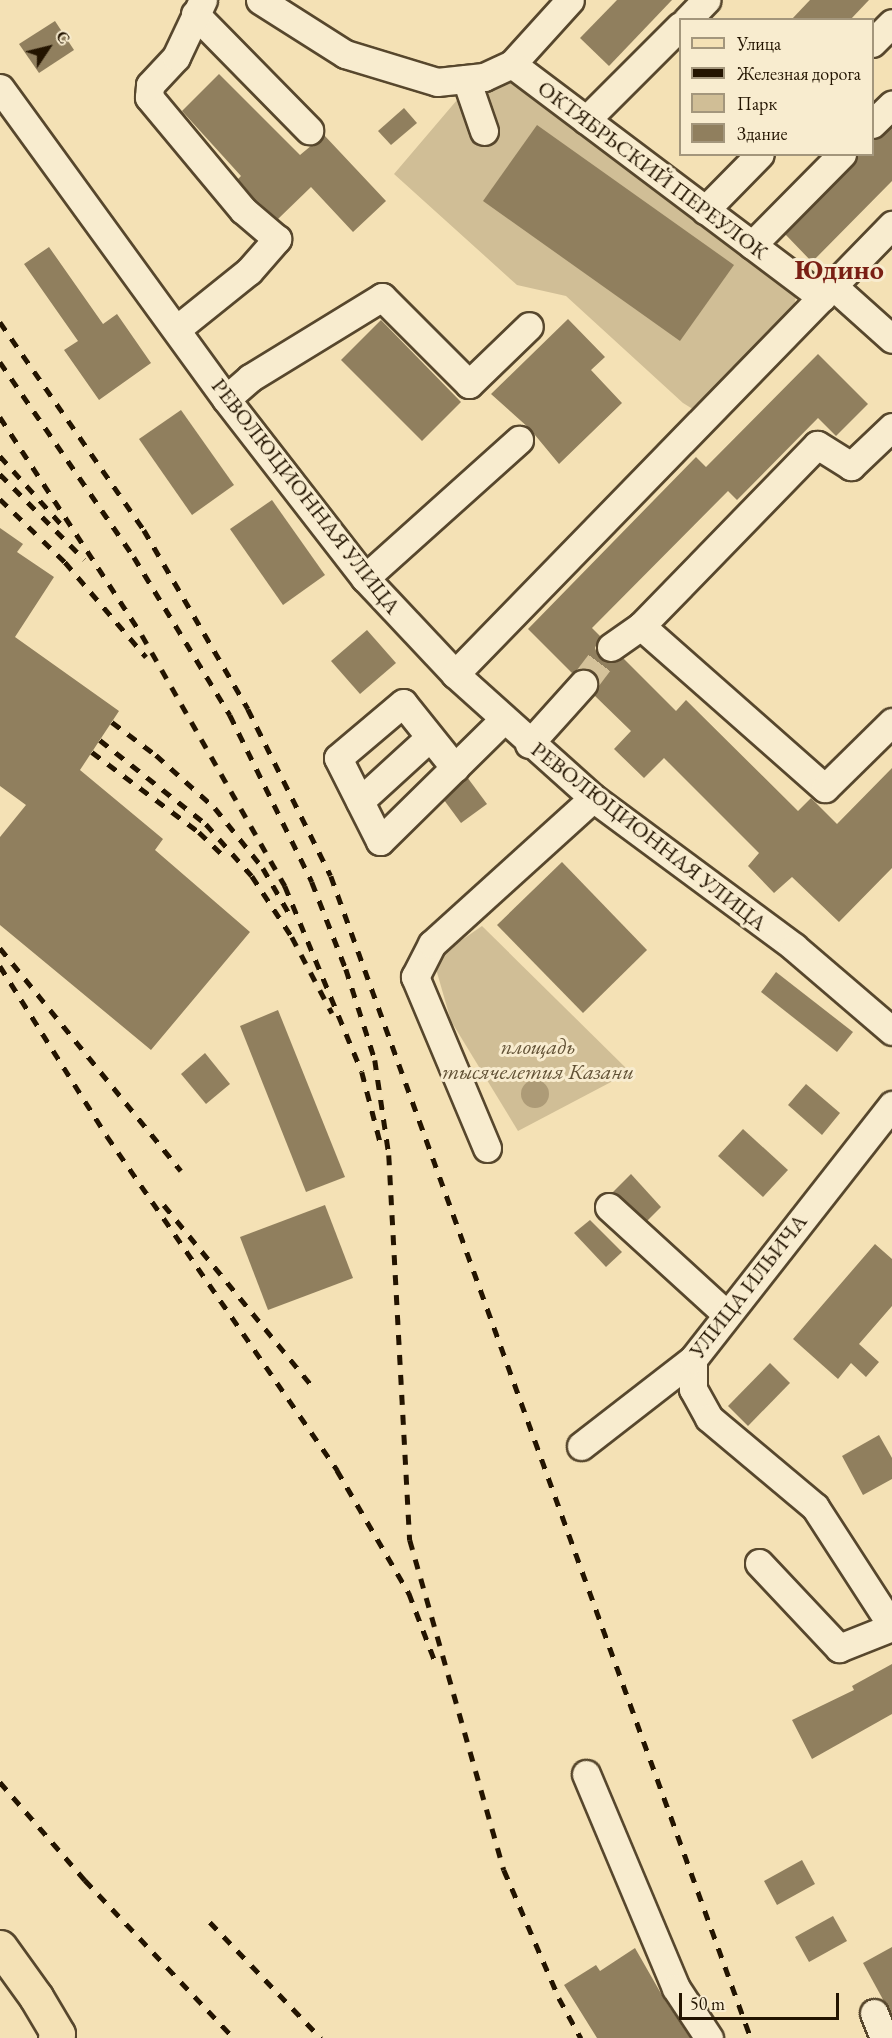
<!DOCTYPE html>
<html>
<head>
<meta charset="utf-8">
<style>
  body { margin:0 }
  #map { position:relative; width:892px; height:2038px; overflow:hidden; background:#f4e1b5; font-family:"EB Garamond",serif }
  div>[style] { position:absolute }
  .green>* { inset:0; background:#d0be96 }
  .water>* { inset:0; background:#ad9b77 }
  .round { border-radius:50% }
  .building>* { inset:0; background:#907f5e }
  .minor-tunnel>* { height:27px; margin-top:-13.5px; transform-origin:0; background:repeating-linear-gradient(90deg,#d5c29a 0 27px,transparent 0 41px) }
  .roads { filter:drop-shadow(2px 0 #57472d) drop-shadow(-2px 0 #57472d) drop-shadow(0 2px #57472d) drop-shadow(0 -2px #57472d) }
  .minor>* { height:27px; margin:-13.5px; padding:0 13.5px; transform-origin:13.5px; border-radius:13.5px; background:#f8eccf }
  .major>* { height:33px; margin:-16.5px; padding:0 16.5px; transform-origin:16.5px; border-radius:16.5px; background:#f4e1b5 }
  .rail>* { height:4.5px; margin-top:-2.25px; transform-origin:0; background:repeating-linear-gradient(90deg,#231400 0 10px,transparent 0 20px) }
  span { translate:-50% -50%; white-space:nowrap; text-align:center; line-height:1.15; -webkit-text-stroke:6px #f8eccf; paint-order:stroke }
  .street-label { font-size:22px; color:#231400 }
  .park-label { font-size:22px; color:#605034; font-style:italic }
  .district-label { font-size:28px; color:#7a1f14; font-weight:700 }
  .legend { position:absolute; left:679px; top:18px; width:195px; height:138px; box-sizing:border-box; background:#f8eccf; border:2px solid #a3967c; margin:0; padding:8px 10px; list-style:none; font-size:18px; color:#231400 }
  .legend li { display:flex; align-items:center; gap:12px; height:30px }
  .legend b { width:30px; border:2px solid #a3967c }
  .north { position:absolute; left:18px; top:18px; width:60px; height:60px; -webkit-text-stroke:4px #f8eccf; paint-order:stroke; rotate:55deg; font-size:16px; font-weight:700; line-height:24px; text-align:center; color:#231400 }
  .north::after { content:''; display:block; margin:auto; width:21px; height:27px; background:#231400; clip-path:polygon(50% 0,100% 100%,50% 72%,0 100%) }
  .scale { position:absolute; left:679px; top:1993px; width:160px; height:27px; box-sizing:border-box; border:3px solid #231400; border-top:0; padding-left:8px; font-size:18px; line-height:21px; white-space:nowrap; color:#231400; -webkit-text-stroke:4px #f8eccf; paint-order:stroke }
</style>
</head>
<body>
<div id="map">
  <div class="green">
    <div style="clip-path:polygon(512px 64px,800px 281px,792px 313px,696px 411px,683px 403px,566px 296px,517px 285px,394px 174px,457px 100px,484px 77px)"></div>
    <div style="clip-path:polygon(482px 926px,630px 1072px,518px 1131px,451px 1021px,436px 969px,440px 955px)"></div>
  </div>
  <div class="water">
    <div class="round" style="left:521px;top:1080px;width:28px;height:28px"></div>
  </div>
  <div class="building">
    <div style="clip-path:polygon(617px 0,672px 0,609px 66px,580px 38px)"></div>
    <div style="clip-path:polygon(810px 0,869px 0,850px 20px,791px 20px)"></div>
    <div style="clip-path:polygon(55px 21px,74px 50px,39px 73px,19px 44px)"></div>
    <div style="clip-path:polygon(219px 74px,300px 155px,324px 135px,386px 201px,353px 232px,311px 187px,278px 219px,253px 197px,238px 179px,241px 176px,182px 111px)"></div>
    <div style="clip-path:polygon(404px 108px,417px 123px,391px 145px,378px 131px)"></div>
    <div style="clip-path:polygon(537px 125px,734px 265px,680px 341px,483px 201px)"></div>
    <div style="clip-path:polygon(892px 127px,892px 181px,812px 262px,785px 234px,859px 154px,873px 154px,873px 141px)"></div>
    <div style="clip-path:polygon(49px 247px,103px 324px,117px 314px,151px 363px,99px 400px,64px 350px,78px 341px,24px 264px)"></div>
    <div style="clip-path:polygon(568px 319px,605px 357px,591px 370px,622px 403px,559px 464px,530px 429px,491px 394px)"></div>
    <div style="clip-path:polygon(381px 320px,461px 402px,422px 441px,341px 360px)"></div>
    <div style="clip-path:polygon(818px 354px,868px 404px,836px 436px,818px 418px,737px 500px,728px 491px,592px 628px,600px 636px,595px 648px,598px 656px,612px 663px,623px 658px,676px 711px,686px 700px,798px 811px,811px 798px,837px 824px,892px 768px,892px 868px,839px 922px,792px 877px,774px 893px,748px 866px,759px 853px,664px 758px,644px 778px,614px 749px,631px 731px,594px 695px,598px 687px,594px 673px,586px 669px,572px 673px,528px 629px,696px 457px,706px 467px)"></div>
    <div style="clip-path:polygon(181px 410px,234px 485px,192px 515px,139px 439px)"></div>
    <div style="clip-path:polygon(272px 500px,325px 575px,283px 605px,230px 529px)"></div>
    <div style="clip-path:polygon(0 528px,23px 544px,17px 552px,54px 577px,15px 637px,119px 711px,80px 770px,163px 839px,155px 850px,250px 932px,151px 1050px,0 925px,0 837px,26px 805px,0 786px)"></div>
    <div style="clip-path:polygon(367px 630px,396px 663px,360px 694px,331px 661px)"></div>
    <div style="clip-path:polygon(467px 777px,487px 804px,461px 823px,444px 800px)"></div>
    <div style="clip-path:polygon(562px 862px,647px 950px,583px 1013px,497px 925px)"></div>
    <div style="clip-path:polygon(776px 972px,853px 1032px,837px 1052px,761px 992px)"></div>
    <div style="clip-path:polygon(278px 1010px,345px 1177px,306px 1192px,240px 1026px)"></div>
    <div style="clip-path:polygon(205px 1053px,230px 1084px,206px 1104px,181px 1074px)"></div>
    <div style="clip-path:polygon(806px 1084px,840px 1113px,822px 1135px,788px 1105px)"></div>
    <div style="clip-path:polygon(743px 1129px,788px 1170px,763px 1197px,718px 1156px)"></div>
    <div style="clip-path:polygon(631px 1174px,661px 1207px,647px 1221px,613px 1192px)"></div>
    <div style="clip-path:polygon(325px 1205px,353px 1278px,268px 1310px,240px 1237px)"></div>
    <div style="clip-path:polygon(590px 1220px,622px 1252px,606px 1267px,574px 1233px)"></div>
    <div style="clip-path:polygon(875px 1244px,892px 1259px,892px 1306px,859px 1344px,879px 1362px,866px 1377px,851px 1363px,838px 1379px,793px 1339px)"></div>
    <div style="clip-path:polygon(770px 1363px,790px 1383px,748px 1426px,728px 1406px)"></div>
    <div style="clip-path:polygon(879px 1435px,892px 1458px,892px 1479px,863px 1495px,842px 1456px)"></div>
    <div style="clip-path:polygon(892px 1664px,892px 1714px,812px 1759px,792px 1720px,854px 1690px,852px 1686px)"></div>
    <div style="clip-path:polygon(802px 1860px,815px 1884px,777px 1905px,764px 1881px)"></div>
    <div style="clip-path:polygon(833px 1916px,847px 1941px,809px 1962px,795px 1937px)"></div>
    <div style="clip-path:polygon(892px 1947px,892px 2016px,863px 1963px)"></div>
    <div style="clip-path:polygon(635px 1948px,663px 1997px,690px 2038px,597px 2038px,564px 1985px,596px 1965px,600px 1971px)"></div>
  </div>
  <div class="minor-tunnel">
    <div style="left:583px;top:684px;width:46px;rotate:-52.9deg"></div>
  </div>
  <div class="roads">
    <div class="minor">
      <div style="left:260px;top:0;width:101px;rotate:32.4deg"></div>
      <div style="left:345px;top:54px;width:96px;rotate:16.9deg"></div>
      <div style="left:437px;top:82px;width:47px;rotate:-6.1deg"></div>
      <div style="left:484px;top:77px;width:31px;rotate:-25deg"></div>
      <div style="left:512px;top:64px;width:86px;rotate:-47.8deg"></div>
      <div style="left:195px;top:14px;width:163px;rotate:45.5deg"></div>
      <div style="left:687px;top:20px;width:28px;rotate:-46deg"></div>
      <div style="left:872px;top:43px;width:28px;rotate:-45deg"></div>
      <div style="left:512px;top:64px;width:388px;rotate:37deg"></div>
      <div style="left:466px;top:79px;width:55px;rotate:70.9deg"></div>
      <div style="left:0;top:88px;width:384px;rotate:54deg"></div>
      <div style="left:226px;top:399px;width:227px;rotate:52.2deg"></div>
      <div style="left:365px;top:578px;width:132px;rotate:46.8deg"></div>
      <div style="left:455px;top:674px;width:186px;rotate:41.9deg"></div>
      <div style="left:593px;top:798px;width:250px;rotate:36.5deg"></div>
      <div style="left:794px;top:947px;width:129px;rotate:40.6deg"></div>
      <div style="left:586px;top:120px;width:133px;rotate:-45deg"></div>
      <div style="left:872px;top:124px;width:28px;rotate:-44deg"></div>
      <div style="left:705px;top:210px;width:78px;rotate:-45.5deg"></div>
      <div style="left:752px;top:245px;width:128px;rotate:-45.3deg"></div>
      <div style="left:833px;top:286px;width:79px;rotate:41.9deg"></div>
      <div style="left:178px;top:328px;width:91px;rotate:-38.8deg"></div>
      <div style="left:249px;top:271px;width:43px;rotate:-48.8deg"></div>
      <div style="left:277px;top:239px;width:45px;rotate:-139.5deg"></div>
      <div style="left:243px;top:210px;width:147px;rotate:-129.8deg"></div>
      <div style="left:149px;top:97px;width:12px;rotate:-85deg"></div>
      <div style="left:150px;top:85px;width:38px;rotate:-47deg"></div>
      <div style="left:176px;top:57px;width:63px;rotate:-64.7deg"></div>
      <div style="left:226px;top:399px;width:32px;rotate:-41deg"></div>
      <div style="left:250px;top:378px;width:155px;rotate:-31.5deg"></div>
      <div style="left:382px;top:297px;width:123px;rotate:45deg"></div>
      <div style="left:469px;top:384px;width:83px;rotate:-44deg"></div>
      <div style="left:892px;top:427px;width:57px;rotate:136.4deg"></div>
      <div style="left:851px;top:466px;width:40px;rotate:-148deg"></div>
      <div style="left:817px;top:445px;width:252px;rotate:134.2deg"></div>
      <div style="left:641px;top:626px;width:245px;rotate:41.4deg"></div>
      <div style="left:825px;top:788px;width:94px;rotate:-44.6deg"></div>
      <div style="left:365px;top:578px;width:207px;rotate:-41.9deg"></div>
      <div style="left:611px;top:647px;width:37px;rotate:-35deg"></div>
      <div style="left:455px;top:674px;width:627px;rotate:-45.78deg"></div>
      <div style="left:529px;top:744px;width:81px;rotate:-48deg"></div>
      <div style="left:455px;top:768px;width:83px;rotate:-128.7deg"></div>
      <div style="left:403px;top:703px;width:85px;rotate:139.8deg"></div>
      <div style="left:338px;top:758px;width:93px;rotate:63.2deg"></div>
      <div style="left:380px;top:841px;width:173px;rotate:-44.5deg"></div>
      <div style="left:360px;top:801px;width:93px;rotate:-42.4deg"></div>
      <div style="left:487px;top:1148px;width:186px;rotate:-112.8deg"></div>
      <div style="left:415px;top:977px;width:37px;rotate:-63deg"></div>
      <div style="left:432px;top:944px;width:217px;rotate:-42.2deg"></div>
      <div style="left:609px;top:1207px;width:157px;rotate:42.4deg"></div>
      <div style="left:693px;top:1359px;width:30px;rotate:90deg"></div>
      <div style="left:693px;top:1389px;width:33px;rotate:61deg"></div>
      <div style="left:709px;top:1418px;width:138px;rotate:40deg"></div>
      <div style="left:815px;top:1507px;width:142px;rotate:57.1deg"></div>
      <div style="left:581px;top:1446px;width:142px;rotate:-37.8deg"></div>
      <div style="left:693px;top:1359px;width:323px;rotate:-51.9deg"></div>
      <div style="left:759px;top:1563px;width:117px;rotate:46.7deg"></div>
      <div style="left:839px;top:1648px;width:57px;rotate:-21.6deg"></div>
      <div style="left:586px;top:1774px;width:232px;rotate:67.2deg"></div>
      <div style="left:676px;top:1988px;width:60px;rotate:56.6deg"></div>
      <div style="left:874px;top:2013px;width:27px;rotate:68deg"></div>
    </div>
    <div class="major">
      <div style="left:0;top:1947px;width:62px;rotate:54.2deg"></div>
      <div style="left:36px;top:1997px;width:43px;rotate:59.3deg"></div>
      <div style="left:58px;top:2034px;width:5px;rotate:127deg"></div>
    </div>
  </div>
  <div class="rail">
    <div style="left:0;top:322px;width:253px;rotate:55.3deg"></div>
    <div style="left:144px;top:530px;width:207px;rotate:59.8deg"></div>
    <div style="left:248px;top:709px;width:186px;rotate:63.6deg"></div>
    <div style="left:331px;top:876px;width:1236px;rotate:70.13deg"></div>
    <div style="left:0;top:362px;width:237px;rotate:55.5deg"></div>
    <div style="left:134px;top:557px;width:185px;rotate:58.7deg"></div>
    <div style="left:230px;top:715px;width:186px;rotate:63.8deg"></div>
    <div style="left:312px;top:882px;width:93px;rotate:68.7deg"></div>
    <div style="left:346px;top:969px;width:96px;rotate:72.3deg"></div>
    <div style="left:375px;top:1060px;width:96px;rotate:81.6deg"></div>
    <div style="left:389px;top:1155px;width:386px;rotate:86.9deg"></div>
    <div style="left:410px;top:1540px;width:343px;rotate:74.1deg"></div>
    <div style="left:504px;top:1870px;width:139px;rotate:66.7deg"></div>
    <div style="left:559px;top:1998px;width:46px;rotate:61.2deg"></div>
    <div style="left:0;top:417px;width:260px;rotate:56.9deg"></div>
    <div style="left:142px;top:635px;width:289px;rotate:60.3deg"></div>
    <div style="left:285px;top:886px;width:201px;rotate:67.5deg"></div>
    <div style="left:362px;top:1072px;width:71px;rotate:75.4deg"></div>
    <div style="left:0;top:456px;width:91px;rotate:48.1deg"></div>
    <div style="left:0;top:474px;width:120px;rotate:45.3deg"></div>
    <div style="left:0;top:499px;width:91px;rotate:44.1deg"></div>
    <div style="left:65px;top:562px;width:125px;rotate:49.5deg"></div>
    <div style="left:112px;top:722px;width:55px;rotate:36.9deg"></div>
    <div style="left:156px;top:755px;width:79px;rotate:41.9deg"></div>
    <div style="left:215px;top:808px;width:77px;rotate:51.3deg"></div>
    <div style="left:263px;top:868px;width:52px;rotate:60deg"></div>
    <div style="left:100px;top:740px;width:135px;rotate:38.4deg"></div>
    <div style="left:206px;top:824px;width:69px;rotate:48.5deg"></div>
    <div style="left:252px;top:876px;width:73px;rotate:56.7deg"></div>
    <div style="left:292px;top:937px;width:86px;rotate:62.2deg"></div>
    <div style="left:92px;top:752px;width:134px;rotate:36.8deg"></div>
    <div style="left:199px;top:832px;width:39px;rotate:44deg"></div>
    <div style="left:0;top:948px;width:287px;rotate:50.9deg"></div>
    <div style="left:0;top:966px;width:201px;rotate:57.8deg"></div>
    <div style="left:107px;top:1136px;width:406px;rotate:55.4deg"></div>
    <div style="left:337px;top:1470px;width:143px;rotate:59.7deg"></div>
    <div style="left:409px;top:1593px;width:73px;rotate:69.1deg"></div>
    <div style="left:164px;top:1205px;width:234px;rotate:50.7deg"></div>
    <div style="left:0;top:1782px;width:130px;rotate:49.1deg"></div>
    <div style="left:85px;top:1880px;width:217px;rotate:46.7deg"></div>
    <div style="left:210px;top:1922px;width:161px;rotate:46.3deg"></div>
  </div>
  <div class="street-label">
    <span style="left:653px;top:170px;rotate:37deg">ОКТЯБРЬСКИЙ ПЕРЕУЛОК</span>
    <span style="left:306px;top:496px;rotate:52deg">РЕВОЛЮЦИОННАЯ УЛИЦА</span>
    <span style="left:649px;top:836px;rotate:38deg">РЕВОЛЮЦИОННАЯ УЛИЦА</span>
    <span style="left:748px;top:1286px;rotate:-52deg">УЛИЦА ИЛЬИЧА</span>
  </div>
  <div class="park-label">
    <span style="left:538px;top:1059px">площадь<br>тысячелетия Казани</span>
  </div>
  <div class="district-label">
    <span style="left:839px;top:269px">Юдино</span>
  </div>
  <ul class="legend">
  <li><b style="height:8px;background:#f4e1b5"></b>Улица</li>
  <li><b style="height:8px;background:#231400"></b>Железная дорога</li>
  <li><b style="height:16px;background:#d0be96"></b>Парк</li>
  <li><b style="height:16px;background:#907f5e"></b>Здание</li>
  </ul>
  <div class="north">С</div>
  <div class="scale">50 m</div>
</div>
</body>
</html>
